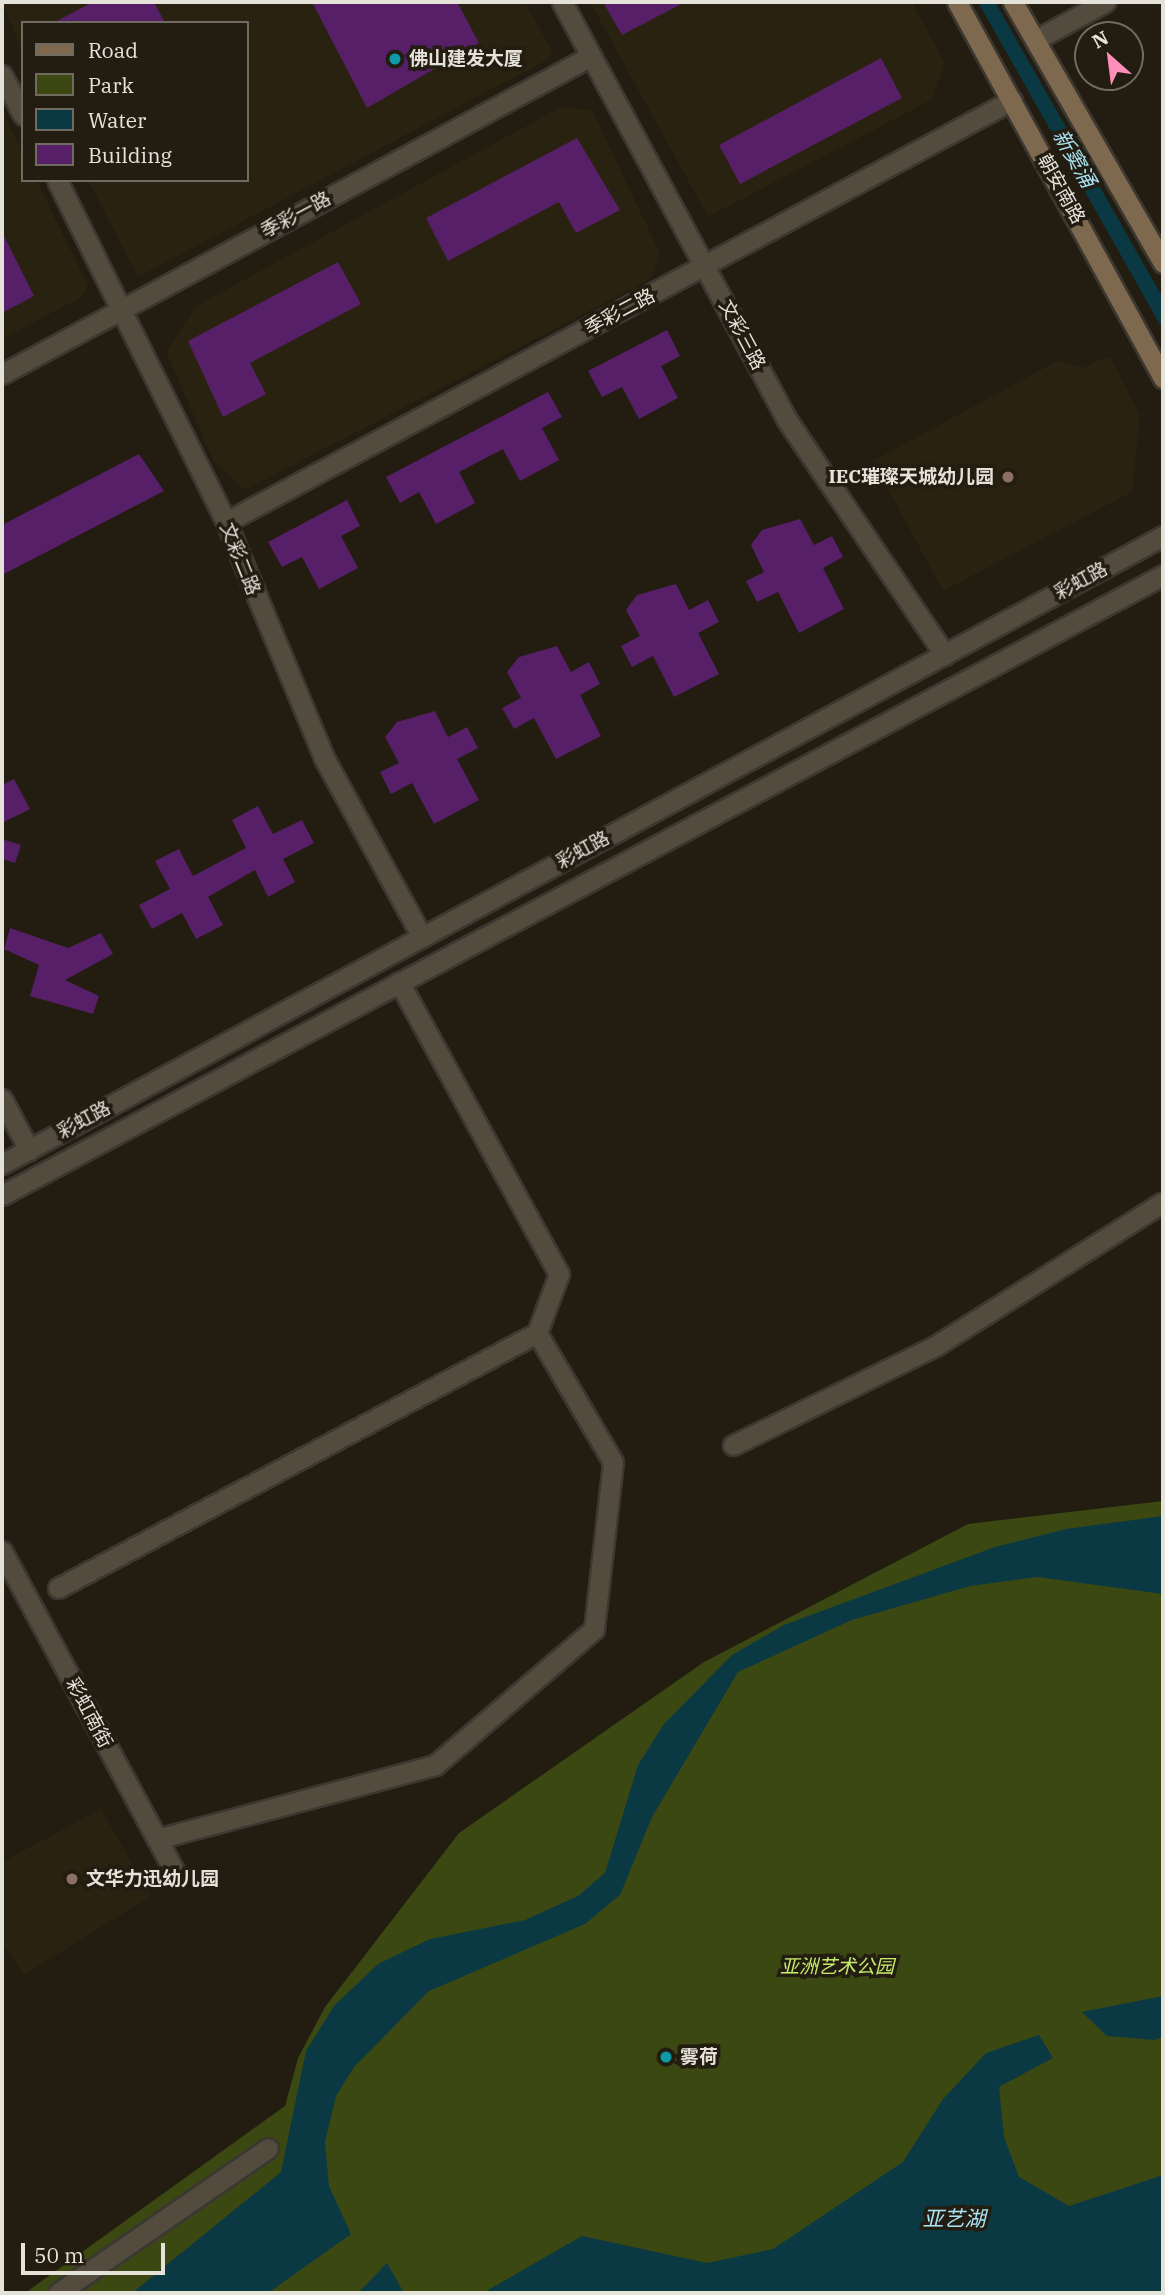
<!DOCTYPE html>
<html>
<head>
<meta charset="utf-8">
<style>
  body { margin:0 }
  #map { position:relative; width:1165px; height:2295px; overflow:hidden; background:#221c11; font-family:"IBM Plex Serif","Noto Sans SC",serif }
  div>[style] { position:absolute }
  .built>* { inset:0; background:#2a2210 }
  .green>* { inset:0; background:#3b4812 }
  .water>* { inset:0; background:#0a3944 }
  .building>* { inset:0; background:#571f67 }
  .roads { filter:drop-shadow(2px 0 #3b3731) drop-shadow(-2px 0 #3b3731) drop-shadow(0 2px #3b3731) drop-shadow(0 -2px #3b3731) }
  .minor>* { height:19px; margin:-9.5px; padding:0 9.5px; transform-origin:9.5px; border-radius:9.5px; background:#524b3e }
  .tertiary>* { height:19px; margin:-9.5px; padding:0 9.5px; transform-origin:9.5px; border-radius:9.5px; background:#524b3e }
  .secondary>* { height:19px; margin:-9.5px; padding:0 9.5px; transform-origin:9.5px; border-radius:9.5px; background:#7f694e }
  .dots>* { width:19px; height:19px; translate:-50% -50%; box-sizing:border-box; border:4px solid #221c11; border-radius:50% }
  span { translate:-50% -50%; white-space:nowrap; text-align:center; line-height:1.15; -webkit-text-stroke:7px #221c11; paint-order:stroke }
  .poi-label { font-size:19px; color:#e5e2da; font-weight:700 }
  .left { translate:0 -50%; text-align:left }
  .right { translate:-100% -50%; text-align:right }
  .street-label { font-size:19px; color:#e5e2da }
  .park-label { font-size:19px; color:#c6ea6a; font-style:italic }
  .water-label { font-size:21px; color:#a9e3f4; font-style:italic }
  .frame { position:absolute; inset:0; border:4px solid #e5e2da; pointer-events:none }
  .legend { position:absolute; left:21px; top:21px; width:228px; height:161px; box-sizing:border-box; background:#221c11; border:2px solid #706b61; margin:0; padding:9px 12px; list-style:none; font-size:21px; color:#e5e2da }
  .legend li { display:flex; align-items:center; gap:14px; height:35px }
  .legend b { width:35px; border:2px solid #706b61 }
  .north { position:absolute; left:1074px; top:21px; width:70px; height:70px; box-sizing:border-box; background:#221c11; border:2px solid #706b61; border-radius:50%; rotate:332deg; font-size:19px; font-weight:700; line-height:28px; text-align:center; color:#e5e2da }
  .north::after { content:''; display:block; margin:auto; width:24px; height:32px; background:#ff8eba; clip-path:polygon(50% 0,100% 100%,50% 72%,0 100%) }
  .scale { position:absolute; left:21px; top:2243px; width:144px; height:32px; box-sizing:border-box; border:4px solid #e5e2da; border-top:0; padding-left:9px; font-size:21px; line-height:24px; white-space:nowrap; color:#e5e2da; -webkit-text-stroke:5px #221c11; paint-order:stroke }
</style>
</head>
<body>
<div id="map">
  <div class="built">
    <div style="clip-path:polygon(2px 2px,525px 2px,552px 51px,545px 61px,138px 277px,88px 180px,247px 180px,247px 23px,23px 23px,23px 53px)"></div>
    <div style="clip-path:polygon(590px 2px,912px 2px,945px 63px,931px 100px,708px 217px)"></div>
    <div style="clip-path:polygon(561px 107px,592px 110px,660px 253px,651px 279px,245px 490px,214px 462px,166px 352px,196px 306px)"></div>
    <div style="clip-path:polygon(2px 110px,23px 153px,23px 180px,36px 180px,88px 285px,82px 297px,2px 339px)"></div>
    <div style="clip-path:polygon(1110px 356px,1140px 415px,1132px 492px,943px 591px,873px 461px,1059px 360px,1082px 368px)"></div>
    <div style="clip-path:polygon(101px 1809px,151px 1896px,24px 1975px,2px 1943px,2px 1862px)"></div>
  </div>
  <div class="green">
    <div style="clip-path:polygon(1163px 1501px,1163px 2293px,25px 2293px,285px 2106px,298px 2058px,325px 2007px,459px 1833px,704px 1662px,968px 1524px)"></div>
  </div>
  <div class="water">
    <div style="clip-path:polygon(978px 2px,995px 2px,1163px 298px,1163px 330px)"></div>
    <div style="clip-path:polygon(1163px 1516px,1163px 1594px,1037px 1577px,970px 1586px,852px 1620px,738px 1672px,652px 1817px,620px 1895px,585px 1924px,429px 1991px,354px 2067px,336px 2096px,325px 2142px,329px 2186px,351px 2234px,268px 2293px,132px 2293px,281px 2172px,306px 2051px,334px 2006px,378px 1964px,430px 1939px,525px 1920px,578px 1896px,605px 1873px,638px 1765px,664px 1724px,732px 1655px,784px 1625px,995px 1547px,1066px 1529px)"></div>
    <div style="clip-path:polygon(1163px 1996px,1163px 2037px,1154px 2040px,1107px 2036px,1082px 2012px)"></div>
    <div style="clip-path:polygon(1039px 2035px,1053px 2058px,999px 2087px,1004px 2137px,1019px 2177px,1069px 2206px,1163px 2175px,1163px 2293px,483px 2293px,582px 2236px,707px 2263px,773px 2249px,903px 2162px,943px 2099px,986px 2053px)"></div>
    <div style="clip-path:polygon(387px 2263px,404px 2293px,358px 2293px)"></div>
  </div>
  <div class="building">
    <div style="clip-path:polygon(93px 2px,154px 2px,165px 23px,53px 23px)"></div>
    <div style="clip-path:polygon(312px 2px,457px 2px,479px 43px,367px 108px)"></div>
    <div style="clip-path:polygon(603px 2px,685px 2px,622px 35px)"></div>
    <div style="clip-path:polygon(881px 58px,902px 98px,740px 184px,719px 145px)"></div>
    <div style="clip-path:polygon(577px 138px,620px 210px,576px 233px,559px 202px,448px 261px,426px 218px)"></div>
    <div style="clip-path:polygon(2px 232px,34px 296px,2px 313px)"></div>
    <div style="clip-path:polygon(338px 262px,361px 304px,250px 363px,266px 394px,223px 417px,188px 341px)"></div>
    <div style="clip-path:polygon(667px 330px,680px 356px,661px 366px,678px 398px,639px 419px,622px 387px,602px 397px,588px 371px)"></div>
    <div style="clip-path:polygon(548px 392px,562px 417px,542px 428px,559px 460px,520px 481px,503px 449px,459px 472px,475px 503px,436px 524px,419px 492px,400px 503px,386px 477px)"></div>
    <div style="clip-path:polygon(139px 454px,164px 491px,2px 575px,2px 525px)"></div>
    <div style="clip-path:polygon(347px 500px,360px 526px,341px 536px,358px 568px,319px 589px,302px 557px,282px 567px,268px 542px)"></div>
    <div style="clip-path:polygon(800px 519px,814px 545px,832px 536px,843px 557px,823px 568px,844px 609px,799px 633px,778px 592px,757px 602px,746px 581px,764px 572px,751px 545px,762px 530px)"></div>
    <div style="clip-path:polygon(676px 584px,689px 610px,708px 600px,719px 622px,698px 633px,719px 674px,674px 697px,653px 656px,632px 667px,621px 646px,640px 636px,626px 610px,637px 595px)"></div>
    <div style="clip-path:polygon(557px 646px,571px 672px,589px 662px,600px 684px,580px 695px,601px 736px,556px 759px,534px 718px,514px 729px,502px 708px,521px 698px,507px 672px,519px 657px)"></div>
    <div style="clip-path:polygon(435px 711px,448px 737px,467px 727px,478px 748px,457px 759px,479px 800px,434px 824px,412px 783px,391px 794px,380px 772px,399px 763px,385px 737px,397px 722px)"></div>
    <div style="clip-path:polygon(14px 779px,30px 809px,2px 823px,2px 785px)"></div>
    <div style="clip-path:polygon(258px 806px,273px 834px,302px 820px,314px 843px,283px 859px,295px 882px,268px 897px,255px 870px,208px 897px,223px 925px,196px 939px,182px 913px,152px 929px,139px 905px,170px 889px,155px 861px,179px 849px,193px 876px,246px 848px,232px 820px)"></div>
    <div style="clip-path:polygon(2px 839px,21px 845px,15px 863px,2px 859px)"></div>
    <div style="clip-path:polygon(10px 928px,68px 948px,101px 933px,113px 954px,65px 980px,99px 996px,93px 1014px,30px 996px,39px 965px,4px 949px)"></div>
  </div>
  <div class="roads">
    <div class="minor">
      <div style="left:733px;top:1445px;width:227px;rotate:-26.1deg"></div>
      <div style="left:937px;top:1345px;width:267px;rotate:-32.3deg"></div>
      <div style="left:2px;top:1551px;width:367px;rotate:61.7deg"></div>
      <div style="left:58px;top:1588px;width:543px;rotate:-28.03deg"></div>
      <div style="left:157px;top:1839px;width:288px;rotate:-14.9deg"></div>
      <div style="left:435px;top:1765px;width:209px;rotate:-40.5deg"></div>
      <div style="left:594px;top:1629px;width:168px;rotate:-83.5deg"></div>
      <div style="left:613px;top:1462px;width:150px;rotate:-120.5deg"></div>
      <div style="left:537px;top:1333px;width:63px;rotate:-69.6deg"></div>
      <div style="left:559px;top:1274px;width:333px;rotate:-118.7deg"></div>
      <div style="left:58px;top:2293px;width:255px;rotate:-34.6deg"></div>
    </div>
    <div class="tertiary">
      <div style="left:562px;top:2px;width:475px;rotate:61.7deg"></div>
      <div style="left:787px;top:420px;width:283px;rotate:56.1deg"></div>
      <div style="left:1035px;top:40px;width:80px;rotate:-28.5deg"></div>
      <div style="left:2px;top:75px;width:45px;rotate:62.3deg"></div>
      <div style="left:57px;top:180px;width:381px;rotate:63.7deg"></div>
      <div style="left:226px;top:522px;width:256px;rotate:67.4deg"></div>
      <div style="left:324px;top:758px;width:204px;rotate:61.3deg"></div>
      <div style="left:2px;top:374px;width:669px;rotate:-28.36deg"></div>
      <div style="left:226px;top:522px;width:892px;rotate:-28.23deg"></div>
      <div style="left:2px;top:1099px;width:58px;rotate:62.1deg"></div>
      <div style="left:2px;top:1164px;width:1320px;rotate:-28.41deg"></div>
      <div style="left:2px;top:1195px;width:1316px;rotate:-28.1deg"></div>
    </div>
    <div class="secondary">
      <div style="left:957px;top:2px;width:429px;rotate:61.3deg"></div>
      <div style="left:1013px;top:2px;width:301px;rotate:60.1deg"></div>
    </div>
  </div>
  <div class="dots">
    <div style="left:395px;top:59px;background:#0f9aa8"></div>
    <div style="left:1008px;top:477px;background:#8d6e63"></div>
    <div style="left:72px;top:1879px;background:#8d6e63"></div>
    <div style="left:666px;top:2057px;background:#0f9aa8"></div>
  </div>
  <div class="poi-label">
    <span class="left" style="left:409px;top:59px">佛山建发大厦</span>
    <span class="right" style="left:994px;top:477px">IEC璀璨天城幼儿园</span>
    <span class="left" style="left:86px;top:1879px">文华力迅幼儿园</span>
    <span class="left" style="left:680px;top:2057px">雾荷</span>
  </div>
  <div class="street-label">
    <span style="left:1061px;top:189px;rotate:61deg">朝安南路</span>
    <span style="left:296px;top:215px;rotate:-28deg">季彩一路</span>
    <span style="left:620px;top:312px;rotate:-28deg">季彩二路</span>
    <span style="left:742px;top:335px;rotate:62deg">文彩三路</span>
    <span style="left:240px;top:559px;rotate:68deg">文彩二路</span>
    <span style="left:1081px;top:581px;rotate:-28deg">彩虹路</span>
    <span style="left:583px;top:850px;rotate:-28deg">彩虹路</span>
    <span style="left:84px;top:1120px;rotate:-28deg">彩虹路</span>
    <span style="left:89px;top:1713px;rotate:62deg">彩虹南街</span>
  </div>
  <div class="park-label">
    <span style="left:837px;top:1967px">亚洲艺术公园</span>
  </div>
  <div class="water-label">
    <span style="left:1075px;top:158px;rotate:60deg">新窦涌</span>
    <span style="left:954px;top:2218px">亚艺湖</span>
  </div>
  <div class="frame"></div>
  <ul class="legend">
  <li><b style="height:9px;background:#7f694e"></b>Road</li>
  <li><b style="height:19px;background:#3b4812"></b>Park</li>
  <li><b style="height:19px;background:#0a3944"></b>Water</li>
  <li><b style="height:19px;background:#571f67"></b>Building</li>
  </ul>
  <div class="north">N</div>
  <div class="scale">50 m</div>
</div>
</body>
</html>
